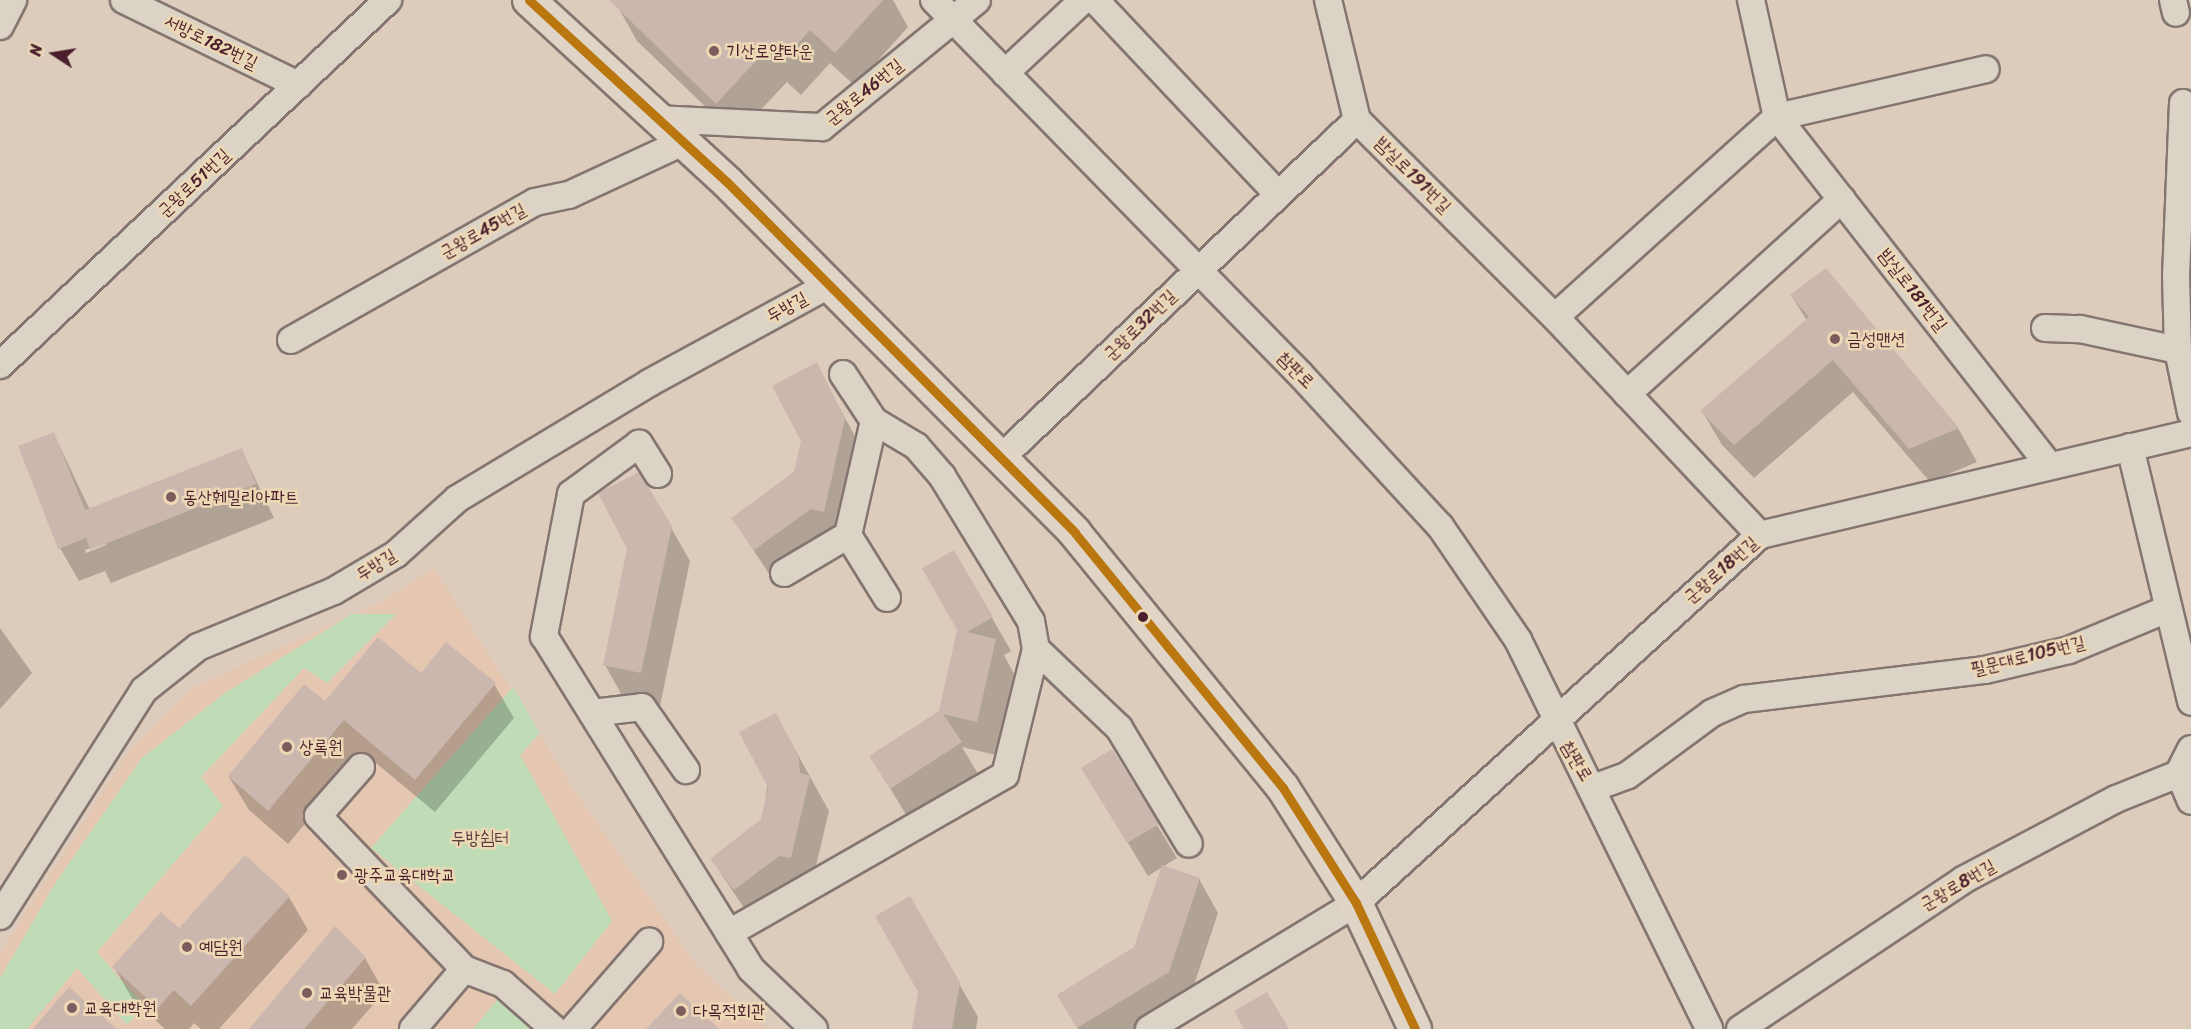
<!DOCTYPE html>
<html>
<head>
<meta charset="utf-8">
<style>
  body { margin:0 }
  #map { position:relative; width:2191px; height:1029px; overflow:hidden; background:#ddccbc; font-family:Sriracha,"Poor Story",sans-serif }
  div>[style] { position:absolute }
  .built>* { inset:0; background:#e4c6b1 }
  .green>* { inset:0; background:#bfdcb7 }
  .shadow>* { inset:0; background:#0003 }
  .building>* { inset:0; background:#ccb7ae }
  .roads { filter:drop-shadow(2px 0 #847570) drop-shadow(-2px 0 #847570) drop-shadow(0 2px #847570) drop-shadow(0 -2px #847570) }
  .minor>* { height:26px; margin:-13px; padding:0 13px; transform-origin:13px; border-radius:13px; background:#dbd3c6 }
  .major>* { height:32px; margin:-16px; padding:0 16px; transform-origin:16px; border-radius:16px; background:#dfd4c5 }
  .bus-1>* { height:9px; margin:-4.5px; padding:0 4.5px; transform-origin:4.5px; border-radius:4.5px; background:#ba770f }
  .dots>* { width:16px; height:16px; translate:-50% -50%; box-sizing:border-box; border:3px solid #edd8b6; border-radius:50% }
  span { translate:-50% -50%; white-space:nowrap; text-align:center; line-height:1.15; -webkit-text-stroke:5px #edd8b6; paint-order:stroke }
  .street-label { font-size:18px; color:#4a1f2b }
  .poi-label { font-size:18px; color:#4a1f2b }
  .left { translate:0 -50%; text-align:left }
  .park-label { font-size:18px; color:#583d3f }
  .north { position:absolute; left:24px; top:24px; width:60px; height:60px; -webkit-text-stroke:4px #edd8b6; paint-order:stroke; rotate:282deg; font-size:16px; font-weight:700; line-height:24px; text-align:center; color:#4a1f2b }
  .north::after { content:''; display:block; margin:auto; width:21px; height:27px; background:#4a1f2b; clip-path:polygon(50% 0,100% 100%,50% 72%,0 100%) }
</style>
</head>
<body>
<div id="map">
  <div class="built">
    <div style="clip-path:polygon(434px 568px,579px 797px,695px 963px,766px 1029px,0 1029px,0 953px,131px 749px,190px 689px,383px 601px)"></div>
  </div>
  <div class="green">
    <div style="clip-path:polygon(352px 614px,396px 614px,327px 683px,304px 668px,201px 777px,223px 806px,97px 952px,144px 1006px,127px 1025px,77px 968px,27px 1029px,0 1029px,0 978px,56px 882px,142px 758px,225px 693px)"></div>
    <div style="clip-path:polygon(513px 687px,540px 733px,520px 755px,612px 921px,555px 994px,371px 848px)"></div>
    <div style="clip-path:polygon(502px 994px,539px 1029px,473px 1029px)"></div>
  </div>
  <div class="shadow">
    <div style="clip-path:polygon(624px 0,893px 0,908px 27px,855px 86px,830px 63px,801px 95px,787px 82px,736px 136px,637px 41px,618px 7px)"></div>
    <div style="clip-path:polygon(1791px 295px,1958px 428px,1977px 462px,1930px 482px,1853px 392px,1754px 478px,1722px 445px,1702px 411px,1807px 321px)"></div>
    <div style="clip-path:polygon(816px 364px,864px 453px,842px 545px,831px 542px,775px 583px,733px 519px,795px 473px)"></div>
    <div style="clip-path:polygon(evenodd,54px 434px,90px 510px,241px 449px,274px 518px,111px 583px,105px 571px,79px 581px,60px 548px,54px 434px,106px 542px,106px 545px,86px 553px,85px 550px,106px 542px)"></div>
    <div style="clip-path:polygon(670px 526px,690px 561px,660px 706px,624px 699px,605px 665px)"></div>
    <div style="clip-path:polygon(954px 552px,1011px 651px,1004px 655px,1014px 674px,996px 755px,962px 747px,980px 777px,910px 821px,871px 757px,941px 712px,959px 630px)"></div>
    <div style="clip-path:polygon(0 628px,32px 673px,0 709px)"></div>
    <div style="clip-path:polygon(421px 675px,494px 684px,514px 718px,435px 812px,364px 753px,288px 844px,249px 810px,229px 777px,325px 703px)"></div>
    <div style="clip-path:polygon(776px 715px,829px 811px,810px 891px,754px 923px,712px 860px,763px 820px)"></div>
    <div style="clip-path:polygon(1103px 802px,1157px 825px,1177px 858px,1148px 876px)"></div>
    <div style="clip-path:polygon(1199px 879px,1218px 913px,1187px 1006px,1149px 1029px,1078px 1029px,1059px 995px,1135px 948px)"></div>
    <div style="clip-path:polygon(289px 897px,308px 930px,219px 1029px,201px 1029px,194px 1023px,189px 1029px,165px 1029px,133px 1000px,114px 967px,179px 930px)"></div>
    <div style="clip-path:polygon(910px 898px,978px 1017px,976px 1029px,913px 1029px,920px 992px)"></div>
    <div style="clip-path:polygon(335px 928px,365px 958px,384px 992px,352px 1029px,251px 1029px)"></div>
  </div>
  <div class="building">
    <div style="clip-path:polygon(609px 0,883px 0,835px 53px,810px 30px,781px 62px,767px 49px,716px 104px)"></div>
    <div style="clip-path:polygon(1826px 268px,1959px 428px,1909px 449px,1833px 360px,1734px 445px,1700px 411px,1809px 317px,1790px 295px)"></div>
    <div style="clip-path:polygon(817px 362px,845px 419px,824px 512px,811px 509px,754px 550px,731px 518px,794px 472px,801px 441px,772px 386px)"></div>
    <div style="clip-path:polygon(54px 432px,85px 510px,242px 448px,256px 484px,90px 550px,86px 538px,58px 549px,18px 446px)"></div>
    <div style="clip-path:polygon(639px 472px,672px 526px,641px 673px,603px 665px,627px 549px,598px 493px)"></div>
    <div style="clip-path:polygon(954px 550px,993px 617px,967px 632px,996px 639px,977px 722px,943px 714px,962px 742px,890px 789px,869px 756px,939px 711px,957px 630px,922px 568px)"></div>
    <div style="clip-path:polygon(378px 637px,421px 673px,446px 642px,496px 683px,415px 780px,344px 720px,268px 811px,228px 776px,304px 684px,325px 701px)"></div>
    <div style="clip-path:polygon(776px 713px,799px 758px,800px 773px,810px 776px,791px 858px,779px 856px,734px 890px,710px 859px,761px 819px,768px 788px,739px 732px)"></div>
    <div style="clip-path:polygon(1112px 749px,1159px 824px,1127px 843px,1081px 768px)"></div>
    <div style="clip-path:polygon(245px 855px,290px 896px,191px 1006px,174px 990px,158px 1008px,112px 967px,161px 912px,179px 928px)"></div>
    <div style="clip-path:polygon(1162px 865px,1200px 878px,1169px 972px,1077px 1028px,1057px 995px,1134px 947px)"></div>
    <div style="clip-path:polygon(910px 896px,960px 982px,952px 1029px,912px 1029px,918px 992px,875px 916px)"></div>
    <div style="clip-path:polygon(335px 926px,366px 957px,304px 1029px,249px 1029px)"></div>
    <div style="clip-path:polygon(69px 987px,117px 1029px,33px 1029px)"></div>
    <div style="clip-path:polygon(1267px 992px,1289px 1029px,1244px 1029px,1234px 1011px)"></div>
    <div style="clip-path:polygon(680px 993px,719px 1029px,646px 1029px)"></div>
  </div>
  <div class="roads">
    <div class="minor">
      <div style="left:124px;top:0;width:194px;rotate:26deg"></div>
      <div style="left:934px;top:0;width:523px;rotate:45.62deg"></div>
      <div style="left:1300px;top:374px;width:207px;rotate:47.4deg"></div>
      <div style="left:1440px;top:526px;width:138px;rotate:55.6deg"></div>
      <div style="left:1518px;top:640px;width:433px;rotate:63.8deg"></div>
      <div style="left:1095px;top:0;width:267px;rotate:46.7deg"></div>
      <div style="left:1328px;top:0;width:123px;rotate:76.4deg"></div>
      <div style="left:1357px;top:120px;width:279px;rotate:44.9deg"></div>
      <div style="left:1555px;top:317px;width:299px;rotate:46.8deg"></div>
      <div style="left:1751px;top:0;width:120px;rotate:77.5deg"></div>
      <div style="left:1777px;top:117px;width:440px;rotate:52deg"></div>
      <div style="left:2173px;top:0;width:13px;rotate:77deg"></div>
      <div style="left:0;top:26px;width:29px;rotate:-63deg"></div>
      <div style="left:1005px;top:73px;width:107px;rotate:-43.1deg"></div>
      <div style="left:2183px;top:103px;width:173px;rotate:92.3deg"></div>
      <div style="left:2176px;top:276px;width:74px;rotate:88.5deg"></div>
      <div style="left:2178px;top:350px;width:64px;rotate:78.3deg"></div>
      <div style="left:658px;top:119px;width:164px;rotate:2.8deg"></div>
      <div style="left:822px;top:127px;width:200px;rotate:-39.3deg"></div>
      <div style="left:1555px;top:317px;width:299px;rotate:-42deg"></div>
      <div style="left:1777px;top:117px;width:214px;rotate:-12.9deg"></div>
      <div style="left:2045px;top:328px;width:35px;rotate:2deg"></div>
      <div style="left:2080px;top:329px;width:100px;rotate:12.1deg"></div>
      <div style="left:291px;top:340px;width:280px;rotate:-29.5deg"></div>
      <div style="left:535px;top:202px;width:35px;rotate:-12deg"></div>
      <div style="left:569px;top:195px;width:126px;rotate:-24.9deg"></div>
      <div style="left:0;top:365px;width:533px;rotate:-43.25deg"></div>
      <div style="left:843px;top:374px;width:56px;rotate:56.6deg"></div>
      <div style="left:874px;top:421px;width:49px;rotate:30.8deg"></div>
      <div style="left:916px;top:446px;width:40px;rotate:49deg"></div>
      <div style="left:942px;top:476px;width:170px;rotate:58.5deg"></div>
      <div style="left:1031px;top:621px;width:28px;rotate:80deg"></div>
      <div style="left:1036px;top:649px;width:115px;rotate:43.6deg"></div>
      <div style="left:1119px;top:728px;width:135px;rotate:58.9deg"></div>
      <div style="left:1627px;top:394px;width:290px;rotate:-42.2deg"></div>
      <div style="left:2130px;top:447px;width:262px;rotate:76.5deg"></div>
      <div style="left:1003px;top:456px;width:488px;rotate:-43.5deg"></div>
      <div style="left:658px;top:474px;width:36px;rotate:-122deg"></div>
      <div style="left:639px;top:444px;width:84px;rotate:143.7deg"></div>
      <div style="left:571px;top:494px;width:145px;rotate:100.8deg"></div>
      <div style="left:544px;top:636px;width:392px;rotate:58.1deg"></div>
      <div style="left:751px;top:969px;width:87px;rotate:43.6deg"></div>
      <div style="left:848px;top:535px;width:74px;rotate:58.2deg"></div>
      <div style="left:784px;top:573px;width:74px;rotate:-30.7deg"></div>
      <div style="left:848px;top:535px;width:117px;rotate:-77.2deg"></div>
      <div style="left:592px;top:713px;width:50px;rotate:-6.8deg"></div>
      <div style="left:642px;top:707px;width:77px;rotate:55.1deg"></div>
      <div style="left:2191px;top:749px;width:27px;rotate:117deg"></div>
      <div style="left:2179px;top:773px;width:30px;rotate:67deg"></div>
      <div style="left:361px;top:767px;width:65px;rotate:131.3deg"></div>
      <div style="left:318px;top:816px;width:211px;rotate:46.3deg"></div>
      <div style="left:464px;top:969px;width:42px;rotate:21deg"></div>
      <div style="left:503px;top:984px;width:68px;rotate:41.4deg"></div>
      <div style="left:1593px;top:788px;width:37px;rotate:-20deg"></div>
      <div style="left:1628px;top:775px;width:104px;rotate:-36.4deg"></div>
      <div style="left:1712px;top:713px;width:35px;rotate:-24deg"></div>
      <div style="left:1744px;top:699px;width:243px;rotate:-6.9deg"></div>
      <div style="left:1985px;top:670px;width:86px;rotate:-13.4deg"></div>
      <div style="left:2069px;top:650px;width:104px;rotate:-22.6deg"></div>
      <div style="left:0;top:916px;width:268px;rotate:-57.5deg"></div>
      <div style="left:144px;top:690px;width:69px;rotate:-38.5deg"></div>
      <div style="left:198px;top:647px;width:147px;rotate:-22.4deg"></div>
      <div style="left:334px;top:591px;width:72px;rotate:-30.8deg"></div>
      <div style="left:396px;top:554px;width:82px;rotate:-42deg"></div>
      <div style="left:457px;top:499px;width:224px;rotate:-31.1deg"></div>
      <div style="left:649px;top:383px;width:205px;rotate:-28.6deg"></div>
      <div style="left:729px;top:933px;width:318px;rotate:-29.8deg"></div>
      <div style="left:1005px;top:775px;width:130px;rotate:-76.2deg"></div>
      <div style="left:413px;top:1029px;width:79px;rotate:-49.6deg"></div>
      <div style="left:573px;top:1029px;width:116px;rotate:-48.9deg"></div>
      <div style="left:1149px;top:1029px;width:242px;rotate:-31.3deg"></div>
      <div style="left:1356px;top:903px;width:546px;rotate:-42.33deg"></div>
      <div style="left:1760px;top:535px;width:443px;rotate:-13.3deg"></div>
      <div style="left:1740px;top:1029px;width:268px;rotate:-33.7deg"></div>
      <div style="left:1963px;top:880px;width:173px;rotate:-27.9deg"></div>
      <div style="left:2116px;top:799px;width:81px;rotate:-21.8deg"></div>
    </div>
    <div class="major">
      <div style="left:529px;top:0;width:269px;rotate:42.6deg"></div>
      <div style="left:727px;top:182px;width:494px;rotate:45.2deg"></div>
      <div style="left:1075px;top:533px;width:329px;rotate:50.8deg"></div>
      <div style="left:1283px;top:788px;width:136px;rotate:57.6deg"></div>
      <div style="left:1356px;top:903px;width:139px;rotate:64.9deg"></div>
    </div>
  </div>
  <div class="bus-1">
    <div style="left:529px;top:0;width:269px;rotate:42.6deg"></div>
    <div style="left:727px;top:182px;width:494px;rotate:45.2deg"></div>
    <div style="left:1075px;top:533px;width:329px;rotate:50.8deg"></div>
    <div style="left:1283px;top:788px;width:136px;rotate:57.6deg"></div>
    <div style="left:1356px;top:903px;width:139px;rotate:64.9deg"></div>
  </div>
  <div class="dots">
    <div style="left:714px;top:51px;background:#7d5c5e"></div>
    <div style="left:1835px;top:339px;background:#7d5c5e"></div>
    <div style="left:171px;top:497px;background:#7d5c5e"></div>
    <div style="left:1143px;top:617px;background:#4a1f2b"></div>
    <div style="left:287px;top:747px;background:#7d5c5e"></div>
    <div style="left:342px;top:875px;background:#7d5c5e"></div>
    <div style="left:187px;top:947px;background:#7d5c5e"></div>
    <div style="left:307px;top:993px;background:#7d5c5e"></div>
    <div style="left:72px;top:1008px;background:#7d5c5e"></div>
    <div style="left:681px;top:1011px;background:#7d5c5e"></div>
  </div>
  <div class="street-label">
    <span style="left:211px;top:42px;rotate:26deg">서방로182번길</span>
    <span style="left:864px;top:92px;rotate:-39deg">군왕로46번길</span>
    <span style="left:1413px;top:175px;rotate:45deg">밤실로191번길</span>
    <span style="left:194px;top:183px;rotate:-43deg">군왕로51번길</span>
    <span style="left:483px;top:231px;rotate:-29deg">군왕로45번길</span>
    <span style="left:1913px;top:290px;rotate:52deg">밤실로181번길</span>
    <span style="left:787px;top:307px;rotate:-29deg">두방길</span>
    <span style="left:1140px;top:325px;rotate:-44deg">군왕로32번길</span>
    <span style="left:1296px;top:370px;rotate:45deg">참판로</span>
    <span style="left:376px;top:565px;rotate:-32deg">두방길</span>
    <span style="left:1721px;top:570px;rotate:-41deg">군왕로18번길</span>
    <span style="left:2028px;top:656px;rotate:-14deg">필문대로105번길</span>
    <span style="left:1577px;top:761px;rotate:59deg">참판로</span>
    <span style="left:1958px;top:885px;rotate:-30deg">군왕로8번길</span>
  </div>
  <div class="poi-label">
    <span class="left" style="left:726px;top:51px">기산로얄타운</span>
    <span class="left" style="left:1847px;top:339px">금성맨션</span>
    <span class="left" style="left:183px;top:497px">동산훼밀리아파트</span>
    <span class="left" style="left:299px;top:747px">상록원</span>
    <span class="left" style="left:354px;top:875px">광주교육대학교</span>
    <span class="left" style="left:199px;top:947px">예담원</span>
    <span class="left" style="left:319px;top:993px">교육박물관</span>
    <span class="left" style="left:84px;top:1008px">교육대학원</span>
    <span class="left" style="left:693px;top:1011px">다목적회관</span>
  </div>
  <div class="park-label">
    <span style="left:480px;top:838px">두방쉼터</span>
  </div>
  <div class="north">N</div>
</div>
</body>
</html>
